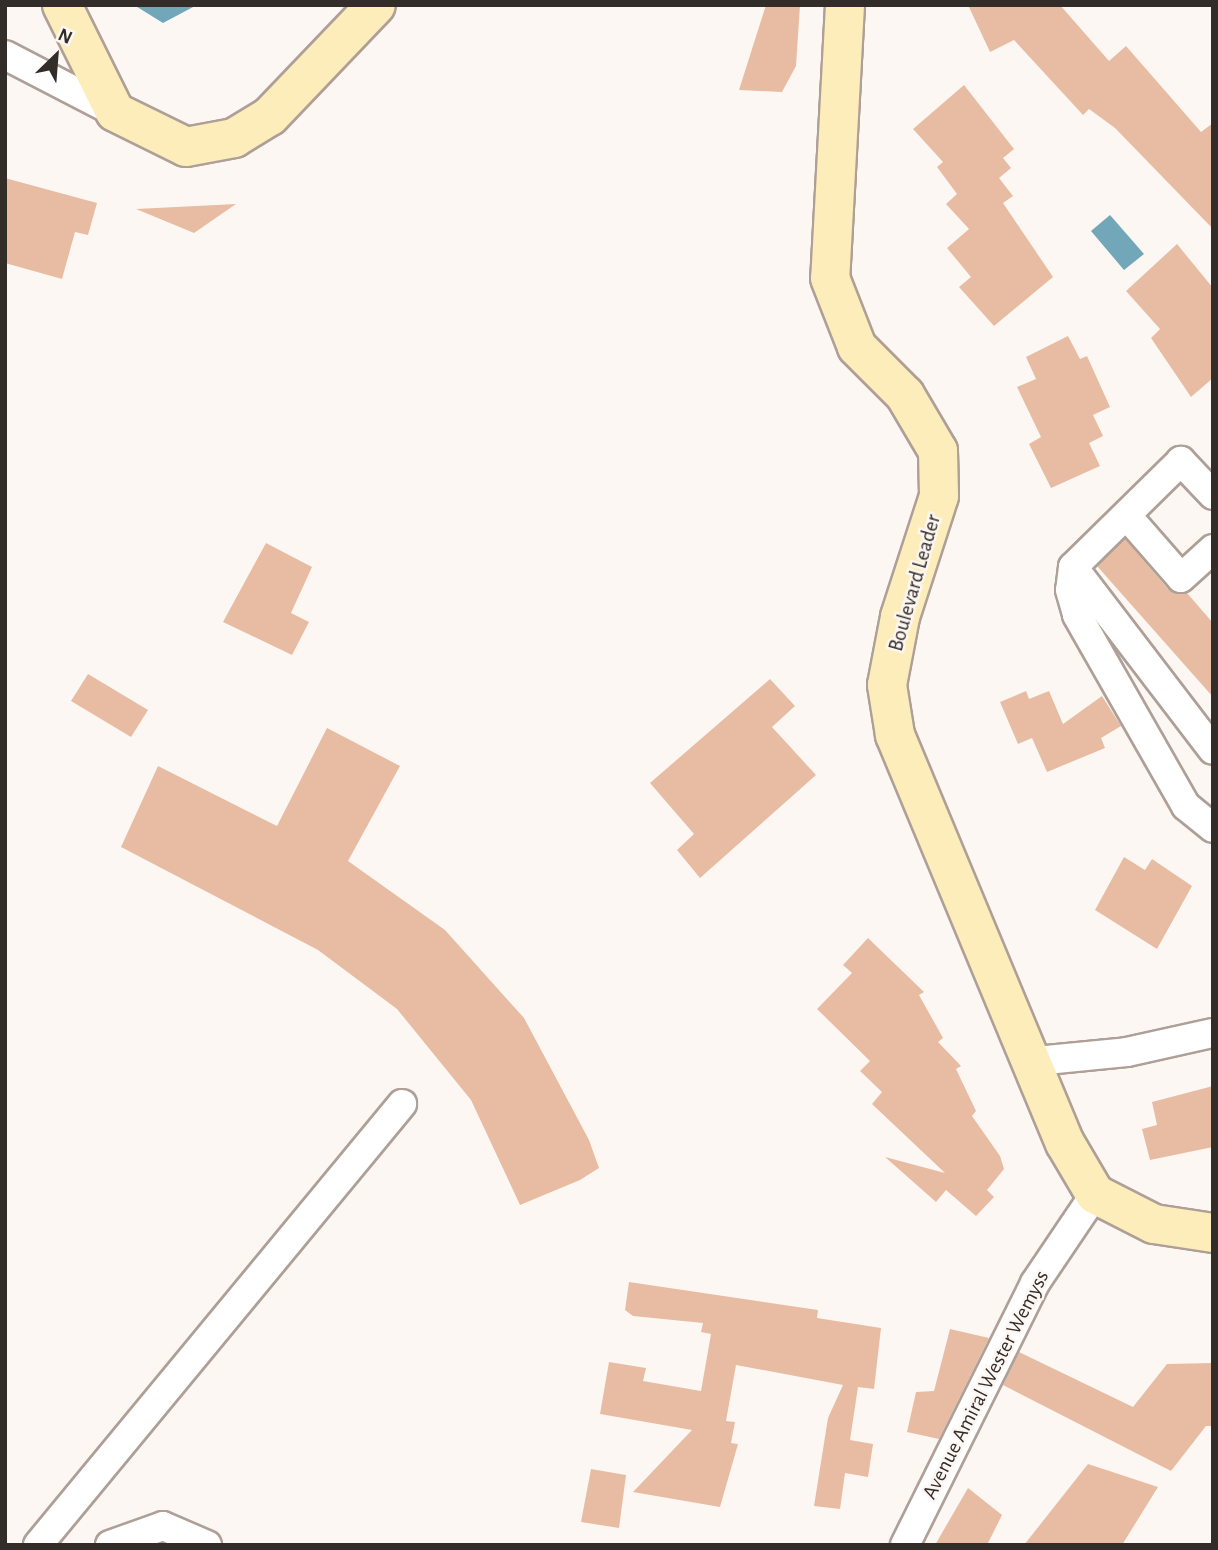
<!DOCTYPE html>
<html>
<head>
<meta charset="utf-8">
<style>
  body { margin:0 }
  #map { position:relative; width:1218px; height:1550px; overflow:hidden; background:#fdf7f3; font-family:"Alegreya Sans",sans-serif }
  div>[style] { position:absolute }
  .water>* { inset:0; background:#71a7b8 }
  .building>* { inset:0; background:#e8bca3 }
  .roads { filter:drop-shadow(2px 0 #ae9f97) drop-shadow(-2px 0 #ae9f97) drop-shadow(0 2px #ae9f97) drop-shadow(0 -2px #ae9f97) }
  .street>* { height:28px; margin:-14px; padding:0 14px; transform-origin:14px; border-radius:14px; background:#fff }
  .secondary>* { height:38px; margin:-19px; padding:0 19px; transform-origin:19px; border-radius:19px; background:#fdedba }
  span { translate:-50% -50%; white-space:nowrap; text-align:center; line-height:1.15; -webkit-text-stroke:5px #fdf7f3; paint-order:stroke }
  .street-label { font-size:21px; color:#332d2a }
  .frame { position:absolute; inset:0; border:7px solid #332d2a; pointer-events:none }
  .north { position:absolute; left:21px; top:21px; width:70px; height:70px; -webkit-text-stroke:5px #fdf7f3; paint-order:stroke; rotate:25deg; font-size:19px; font-weight:700; line-height:28px; text-align:center; color:#332d2a }
  .north::after { content:''; display:block; margin:auto; width:24px; height:32px; background:#332d2a; clip-path:polygon(50% 0,100% 100%,50% 72%,0 100%) }
</style>
</head>
<body>
<div id="map">
  <div class="water">
    <div style="clip-path:polygon(134px 5px,195px 5px,195px 6px,163px 23px)"></div>
    <div style="clip-path:polygon(1110px 215px,1144px 254px,1124px 270px,1091px 231px)"></div>
  </div>
  <div class="building">
    <div style="clip-path:polygon(766px 5px,800px 5px,796px 66px,782px 92px,739px 90px)"></div>
    <div style="clip-path:polygon(968px 5px,1060px 5px,1109px 61px,1126px 46px,1201px 132px,1213px 123px,1213px 229px,1115px 128px,1089px 109px,1083px 115px,1014px 40px,990px 52px)"></div>
    <div style="clip-path:polygon(964px 85px,1014px 149px,1003px 158px,1011px 168px,999px 178px,1013px 196px,1003px 203px,1053px 277px,994px 326px,959px 287px,971px 277px,947px 248px,969px 229px,946px 204px,957px 194px,937px 167px,943px 162px,913px 129px)"></div>
    <div style="clip-path:polygon(5px 178px,97px 203px,88px 235px,75px 232px,62px 279px,5px 263px)"></div>
    <div style="clip-path:polygon(236px 204px,194px 233px,136px 209px)"></div>
    <div style="clip-path:polygon(1177px 244px,1213px 288px,1213px 378px,1191px 397px,1151px 338px,1160px 329px,1126px 291px)"></div>
    <div style="clip-path:polygon(1068px 336px,1080px 359px,1087px 356px,1110px 407px,1093px 415px,1103px 436px,1089px 443px,1100px 466px,1051px 488px,1029px 444px,1041px 437px,1017px 387px,1036px 379px,1026px 357px)"></div>
    <div style="clip-path:polygon(1125px 539px,1168px 589px,1187px 593px,1213px 623px,1213px 697px,1097px 566px)"></div>
    <div style="clip-path:polygon(266px 543px,312px 567px,291px 613px,309px 622px,292px 655px,223px 622px)"></div>
    <div style="clip-path:polygon(88px 674px,148px 710px,131px 737px,71px 701px)"></div>
    <div style="clip-path:polygon(770px 679px,795px 706px,772px 727px,816px 775px,700px 878px,677px 850px,694px 834px,650px 783px)"></div>
    <div style="clip-path:polygon(1026px 691px,1029px 699px,1049px 691px,1063px 724px,1102px 696px,1121px 726px,1101px 738px,1105px 748px,1047px 772px,1032px 738px,1018px 744px,1000px 702px)"></div>
    <div style="clip-path:polygon(327px 728px,400px 766px,348px 861px,445px 930px,524px 1018px,589px 1140px,599px 1168px,580px 1180px,520px 1205px,471px 1100px,397px 1009px,318px 950px,121px 847px,158px 766px,277px 826px)"></div>
    <div style="clip-path:polygon(1124px 857px,1145px 870px,1152px 859px,1192px 886px,1157px 949px,1095px 910px)"></div>
    <div style="clip-path:polygon(868px 938px,924px 992px,919px 995px,943px 1038px,938px 1042px,961px 1066px,956px 1069px,976px 1111px,972px 1116px,1000px 1156px,1004px 1169px,987px 1190px,994px 1197px,976px 1216px,946px 1190px,936px 1202px,885px 1157px,945px 1173px,872px 1104px,882px 1092px,860px 1071px,870px 1061px,817px 1009px,852px 973px,843px 965px)"></div>
    <div style="clip-path:polygon(1213px 1086px,1213px 1147px,1150px 1160px,1142px 1129px,1157px 1125px,1152px 1102px)"></div>
    <div style="clip-path:polygon(629px 1282px,818px 1310px,817px 1318px,881px 1328px,874px 1389px,858px 1387px,850px 1440px,873px 1444px,868px 1477px,845px 1473px,840px 1509px,814px 1506px,828px 1418px,843px 1385px,736px 1365px,726px 1421px,735px 1422px,731px 1443px,738px 1444px,720px 1507px,633px 1492px,692px 1430px,600px 1414px,609px 1362px,646px 1368px,643px 1381px,701px 1391px,711px 1334px,701px 1332px,703px 1323px,633px 1316px,625px 1310px)"></div>
    <div style="clip-path:polygon(950px 1329px,989px 1338px,939px 1439px,907px 1432px,916px 1392px,934px 1391px)"></div>
    <div style="clip-path:polygon(1019px 1352px,1133px 1407px,1167px 1364px,1213px 1363px,1213px 1426px,1206px 1426px,1171px 1471px,1003px 1385px)"></div>
    <div style="clip-path:polygon(1088px 1464px,1158px 1487px,1122px 1545px,1024px 1545px)"></div>
    <div style="clip-path:polygon(591px 1469px,626px 1475px,619px 1528px,581px 1522px)"></div>
    <div style="clip-path:polygon(968px 1488px,1002px 1515px,987px 1545px,935px 1545px)"></div>
  </div>
  <div class="roads">
    <div class="street">
      <div style="left:5px;top:55px;width:124px;rotate:27.4deg"></div>
      <div style="left:1213px;top:495px;width:47px;rotate:-133.3deg"></div>
      <div style="left:1181px;top:461px;width:151px;rotate:135.5deg"></div>
      <div style="left:1073px;top:567px;width:23px;rotate:97deg"></div>
      <div style="left:1070px;top:590px;width:26px;rotate:74deg"></div>
      <div style="left:1077px;top:615px;width:220px;rotate:60.3deg"></div>
      <div style="left:1186px;top:806px;width:35px;rotate:39deg"></div>
      <div style="left:1127px;top:516px;width:82px;rotate:48.9deg"></div>
      <div style="left:1181px;top:578px;width:43px;rotate:-42.2deg"></div>
      <div style="left:1073px;top:567px;width:230px;rotate:52.6deg"></div>
      <div style="left:1036px;top:1061px;width:91px;rotate:-5.6deg"></div>
      <div style="left:1127px;top:1052px;width:88px;rotate:-12.5deg"></div>
      <div style="left:38px;top:1545px;width:572px;rotate:-50.46deg"></div>
      <div style="left:110px;top:1545px;width:56px;rotate:-19.7deg"></div>
      <div style="left:163px;top:1526px;width:48px;rotate:23.4deg"></div>
      <div style="left:905px;top:1545px;width:292px;rotate:-63.6deg"></div>
      <div style="left:1035px;top:1283px;width:107px;rotate:-56deg"></div>
    </div>
    <div class="secondary">
      <div style="left:62px;top:5px;width:119px;rotate:63.6deg"></div>
      <div style="left:115px;top:112px;width:79px;rotate:26.2deg"></div>
      <div style="left:186px;top:147px;width:49px;rotate:-10.6deg"></div>
      <div style="left:234px;top:138px;width:42px;rotate:-31.4deg"></div>
      <div style="left:270px;top:116px;width:153px;rotate:-46.3deg"></div>
      <div style="left:845px;top:5px;width:273px;rotate:93.1deg"></div>
      <div style="left:830px;top:278px;width:74px;rotate:68.6deg"></div>
      <div style="left:857px;top:347px;width:68px;rotate:45deg"></div>
      <div style="left:905px;top:395px;width:65px;rotate:59.5deg"></div>
      <div style="left:938px;top:451px;width:45px;rotate:88.7deg"></div>
      <div style="left:939px;top:496px;width:127px;rotate:107.9deg"></div>
      <div style="left:900px;top:617px;width:69px;rotate:100.8deg"></div>
      <div style="left:887px;top:685px;width:51px;rotate:80.9deg"></div>
      <div style="left:895px;top:735px;width:442px;rotate:67.4deg"></div>
      <div style="left:1065px;top:1143px;width:59px;rotate:59.5deg"></div>
      <div style="left:1095px;top:1194px;width:66px;rotate:27deg"></div>
      <div style="left:1154px;top:1224px;width:60px;rotate:8.7deg"></div>
    </div>
  </div>
  <div class="street-label">
    <span style="left:915px;top:583px;rotate:-74deg">Boulevard Leader</span>
    <span style="left:986px;top:1385px;rotate:-63deg">Avenue Amiral Wester Wemyss</span>
  </div>
  <div class="frame"></div>
  <div class="north">N</div>
</div>
</body>
</html>
